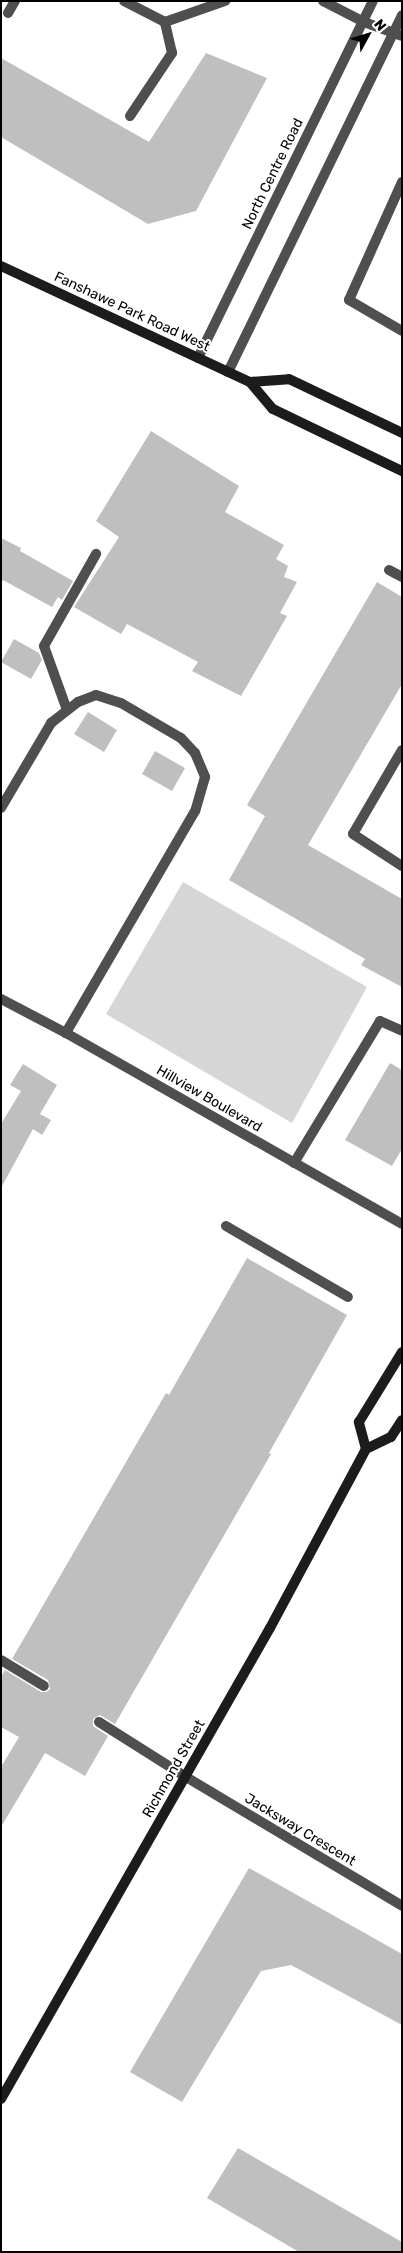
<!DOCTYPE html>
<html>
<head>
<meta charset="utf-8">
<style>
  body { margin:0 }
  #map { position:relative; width:403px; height:2253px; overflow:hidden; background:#fff; font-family:Rubik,sans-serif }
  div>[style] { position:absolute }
  .green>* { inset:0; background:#d6d6d6 }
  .building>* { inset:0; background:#bfbfbf }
  .service>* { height:10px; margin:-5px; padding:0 5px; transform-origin:5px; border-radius:5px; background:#4f4f4f }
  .minor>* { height:10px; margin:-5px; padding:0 5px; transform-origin:5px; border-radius:5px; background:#4f4f4f }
  .tertiary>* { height:10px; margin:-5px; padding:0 5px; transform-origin:5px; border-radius:5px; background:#4f4f4f }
  .secondary>* { height:10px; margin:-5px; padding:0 5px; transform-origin:5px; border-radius:5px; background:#1c1c1c }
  span { translate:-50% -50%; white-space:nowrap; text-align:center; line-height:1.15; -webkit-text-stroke:4px #fff; paint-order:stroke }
  .street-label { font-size:14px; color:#000 }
  .frame { position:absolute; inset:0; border:2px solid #000; pointer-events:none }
  .north { position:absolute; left:343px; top:10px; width:50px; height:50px; -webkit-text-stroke:4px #fff; paint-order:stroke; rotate:51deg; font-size:14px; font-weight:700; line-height:20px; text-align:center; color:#000 }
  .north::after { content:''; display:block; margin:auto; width:18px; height:22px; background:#000; clip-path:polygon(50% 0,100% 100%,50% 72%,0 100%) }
</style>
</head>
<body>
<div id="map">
  <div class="green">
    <div style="clip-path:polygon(183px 882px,367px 987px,292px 1123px,106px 1014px)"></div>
  </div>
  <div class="building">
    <div style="clip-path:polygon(206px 53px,267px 78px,196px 211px,148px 224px,1px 137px,1px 58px,149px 142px)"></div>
    <div style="clip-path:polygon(151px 431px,239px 486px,225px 512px,284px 545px,276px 559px,288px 566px,284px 577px,297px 582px,280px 613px,287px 616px,241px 696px,192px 671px,198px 662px,127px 624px,121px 634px,74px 607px,119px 537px,96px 521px)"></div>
    <div style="clip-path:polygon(1px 538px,21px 548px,20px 551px,73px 581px,62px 600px,58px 597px,52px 607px,3px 580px,1px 584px)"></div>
    <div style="clip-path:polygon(377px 582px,402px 597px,402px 684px,308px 845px,402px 899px,402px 987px,361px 965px,365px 959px,229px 880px,265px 816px,247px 805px)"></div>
    <div style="clip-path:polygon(14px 639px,39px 653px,42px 660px,31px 679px,1px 662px)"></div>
    <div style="clip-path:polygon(88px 712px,117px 730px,104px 752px,74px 734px)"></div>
    <div style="clip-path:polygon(155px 751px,185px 768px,172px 791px,142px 774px)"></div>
    <div style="clip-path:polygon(390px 1063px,402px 1070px,402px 1149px,392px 1166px,345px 1140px)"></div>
    <div style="clip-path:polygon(23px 1064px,57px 1085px,40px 1114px,51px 1120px,42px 1135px,33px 1129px,1px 1188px,1px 1124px,21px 1091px,10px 1085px)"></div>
    <div style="clip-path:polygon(247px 1258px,347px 1315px,269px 1453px,271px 1454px,115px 1724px,100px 1715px,93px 1719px,93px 1726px,108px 1736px,85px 1776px,45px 1753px,1px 1827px,1px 1767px,19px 1737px,1px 1727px,1px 1677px,5px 1670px,41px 1692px,47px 1692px,50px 1689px,48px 1680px,12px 1659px,166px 1393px,169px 1395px)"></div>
    <div style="clip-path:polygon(249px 1868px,402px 1954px,402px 2025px,291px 1965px,261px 1971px,182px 2102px,130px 2072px)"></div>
    <div style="clip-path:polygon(238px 2148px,402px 2242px,402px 2252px,299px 2252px,207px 2198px)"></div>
  </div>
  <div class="service">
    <div style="left:124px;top:1px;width:46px;rotate:27.1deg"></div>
    <div style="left:165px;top:22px;width:64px;rotate:-19.3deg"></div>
    <div style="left:323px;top:1px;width:46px;rotate:27.1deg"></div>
    <div style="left:364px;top:22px;width:40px;rotate:20.2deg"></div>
    <div style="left:8px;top:13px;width:14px;rotate:-60deg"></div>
    <div style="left:130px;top:116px;width:76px;rotate:-56.3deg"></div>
    <div style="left:172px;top:53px;width:32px;rotate:-103deg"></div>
    <div style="left:402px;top:182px;width:129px;rotate:114.2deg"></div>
    <div style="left:349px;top:300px;width:61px;rotate:30.3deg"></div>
    <div style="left:389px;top:570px;width:15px;rotate:28deg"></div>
    <div style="left:67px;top:710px;width:68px;rotate:-109.8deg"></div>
    <div style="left:44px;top:646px;width:106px;rotate:-60.5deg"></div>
    <div style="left:402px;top:750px;width:97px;rotate:120.3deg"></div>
    <div style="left:353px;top:834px;width:59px;rotate:33.1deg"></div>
    <div style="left:1px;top:808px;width:99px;rotate:-59.5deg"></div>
    <div style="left:51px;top:723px;width:34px;rotate:-38deg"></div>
    <div style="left:78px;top:702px;width:19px;rotate:-21deg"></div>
    <div style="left:96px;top:695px;width:26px;rotate:18deg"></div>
    <div style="left:121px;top:703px;width:69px;rotate:30.3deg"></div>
    <div style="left:181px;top:738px;width:21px;rotate:47deg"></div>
    <div style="left:195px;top:753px;width:26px;rotate:67deg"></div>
    <div style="left:205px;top:777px;width:35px;rotate:106deg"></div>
    <div style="left:195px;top:811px;width:257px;rotate:120.2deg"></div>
    <div style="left:294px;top:1163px;width:166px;rotate:-58.8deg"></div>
    <div style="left:380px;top:1021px;width:24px;rotate:24deg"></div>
    <div style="left:1px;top:1660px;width:50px;rotate:31.2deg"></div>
    <div style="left:99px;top:1722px;width:103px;rotate:32.3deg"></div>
  </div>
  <div class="minor">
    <div style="left:1px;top:999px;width:73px;rotate:27.6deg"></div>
    <div style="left:66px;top:1033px;width:386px;rotate:29.6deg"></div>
    <div style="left:226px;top:1226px;width:141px;rotate:30.2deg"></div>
    <div style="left:186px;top:1777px;width:252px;rotate:30.8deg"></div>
  </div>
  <div class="tertiary">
    <div style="left:198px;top:358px;width:398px;rotate:-63.9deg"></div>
    <div style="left:228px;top:372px;width:397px;rotate:-64deg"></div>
  </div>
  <div class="secondary">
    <div style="left:1px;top:266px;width:275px;rotate:25deg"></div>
    <div style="left:250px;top:382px;width:35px;rotate:50deg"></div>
    <div style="left:273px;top:409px;width:143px;rotate:25.7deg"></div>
    <div style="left:250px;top:382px;width:39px;rotate:-4deg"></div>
    <div style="left:289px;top:379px;width:125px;rotate:25.5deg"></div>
    <div style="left:366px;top:1449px;width:28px;rotate:-105deg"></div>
    <div style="left:359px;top:1422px;width:82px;rotate:-58.4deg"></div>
    <div style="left:1px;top:2099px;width:542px;rotate:-60.27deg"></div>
    <div style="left:270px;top:1628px;width:203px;rotate:-61.8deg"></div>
    <div style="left:366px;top:1449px;width:28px;rotate:-26deg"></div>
    <div style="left:391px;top:1437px;width:20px;rotate:-57deg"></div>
  </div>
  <div class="street-label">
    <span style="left:273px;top:174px;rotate:-64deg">North Centre Road</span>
    <span style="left:132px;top:312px;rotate:25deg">Fanshawe Park Road West</span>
    <span style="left:209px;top:1099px;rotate:30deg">Hillview Boulevard</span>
    <span style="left:174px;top:1769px;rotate:-60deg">Richmond Street</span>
    <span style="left:300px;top:1830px;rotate:31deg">Jacksway Crescent</span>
  </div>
  <div class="frame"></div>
  <div class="north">N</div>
</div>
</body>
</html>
